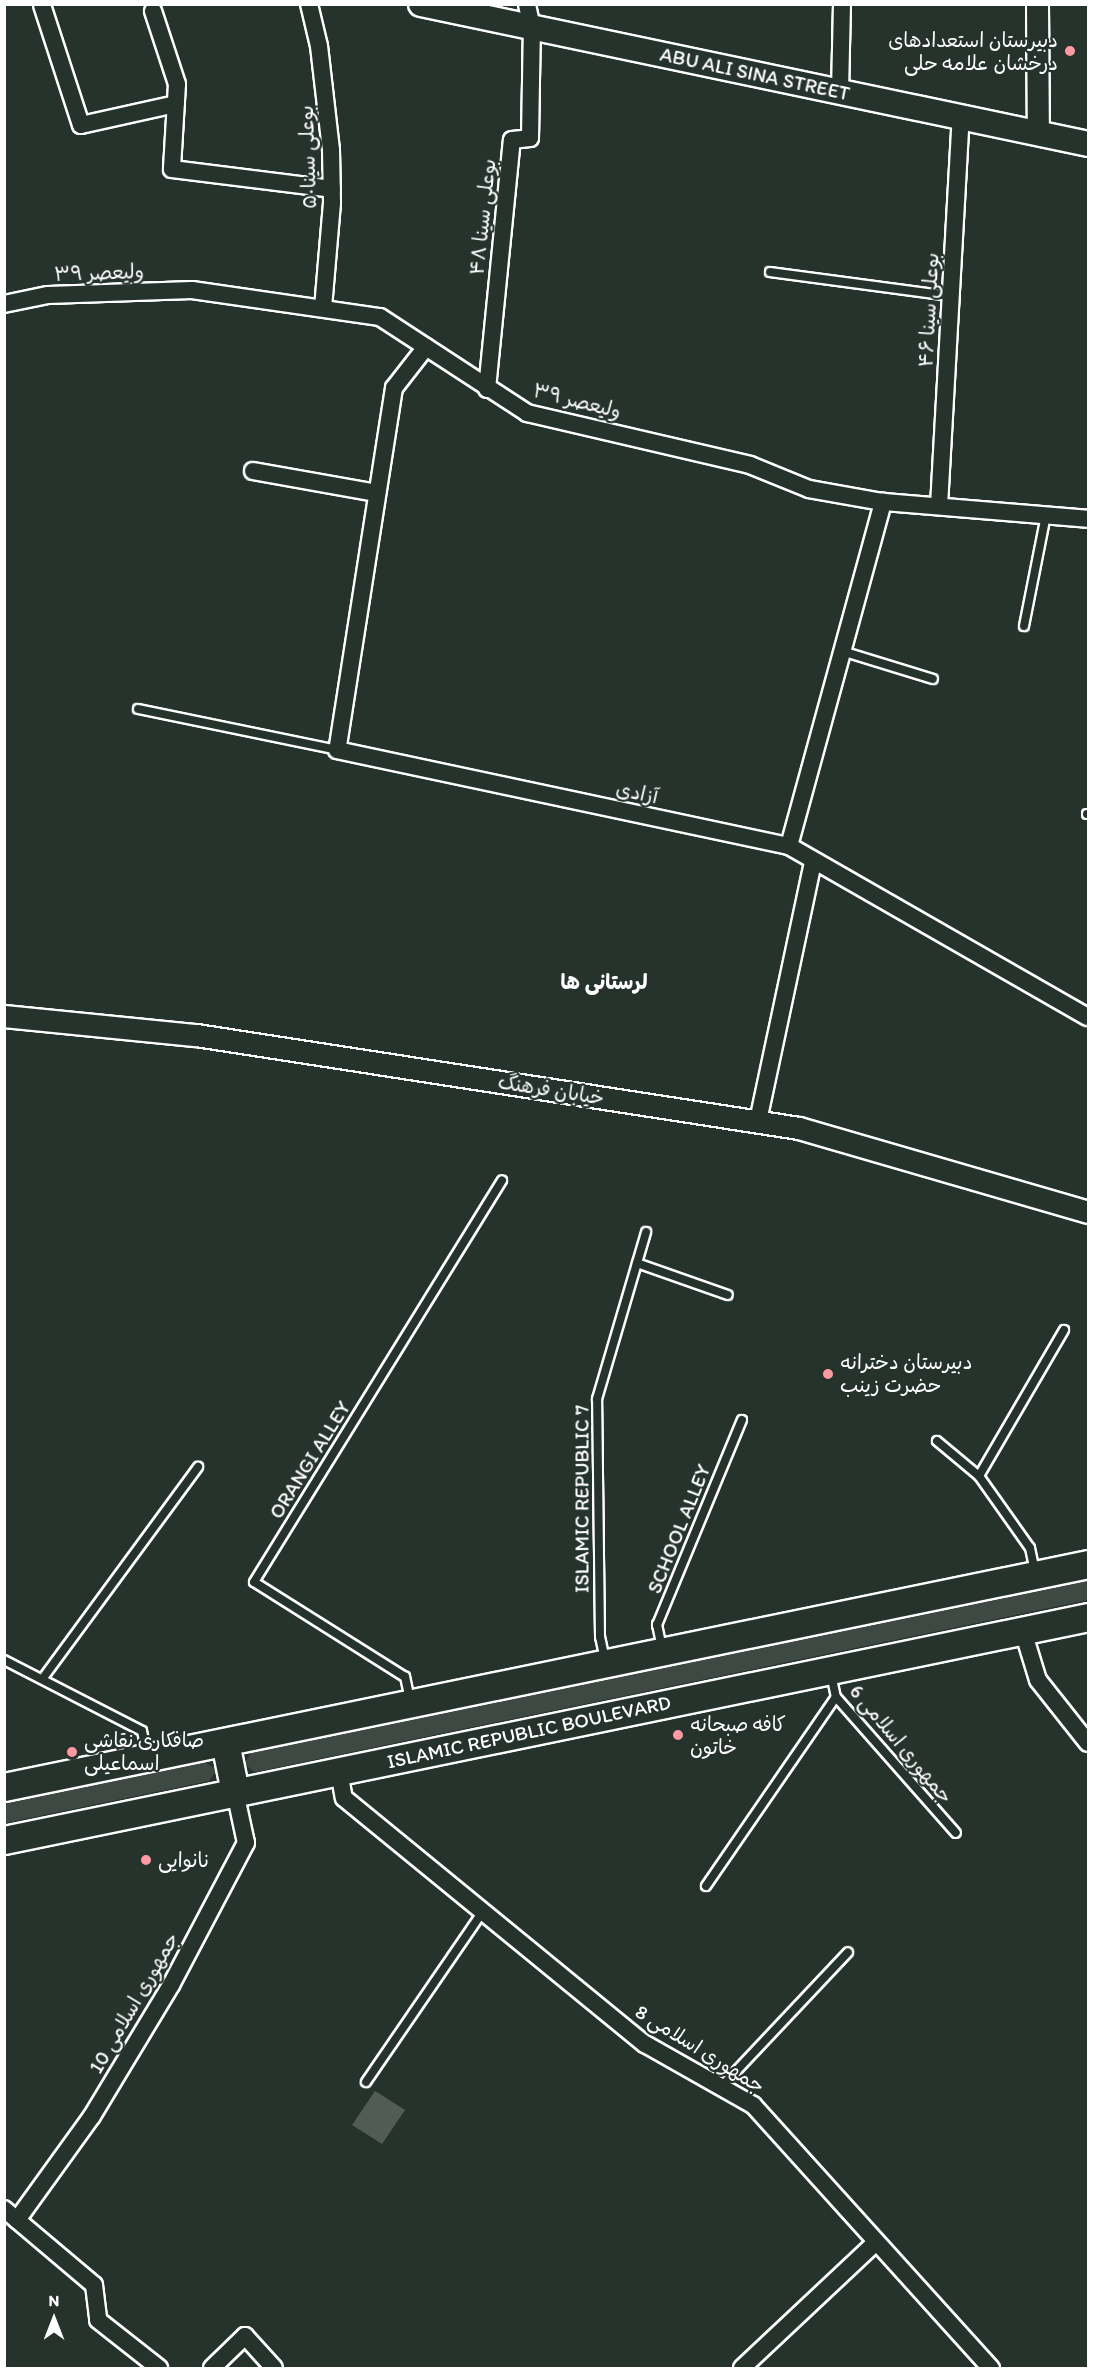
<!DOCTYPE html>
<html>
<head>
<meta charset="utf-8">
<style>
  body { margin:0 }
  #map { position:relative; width:1093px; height:2373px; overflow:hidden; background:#26332d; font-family:Itim,"Playpen Sans Arabic",sans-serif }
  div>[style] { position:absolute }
  .green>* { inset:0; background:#3e4944 }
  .building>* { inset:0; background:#515c57 }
  .roads { filter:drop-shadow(2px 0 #fff) drop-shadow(-2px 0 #fff) drop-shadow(0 2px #fff) drop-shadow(0 -2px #fff) }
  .service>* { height:8px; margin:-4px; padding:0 4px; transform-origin:4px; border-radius:4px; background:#26332d }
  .minor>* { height:16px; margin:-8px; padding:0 8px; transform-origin:8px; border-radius:8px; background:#26332d }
  .tertiary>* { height:21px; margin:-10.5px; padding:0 10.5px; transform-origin:10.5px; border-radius:10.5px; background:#26332d }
  .secondary>* { height:24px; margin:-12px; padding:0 12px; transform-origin:12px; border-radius:12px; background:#26332d }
  .primary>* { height:27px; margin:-13.5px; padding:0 13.5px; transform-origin:13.5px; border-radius:13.5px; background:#26332d }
  .dots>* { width:16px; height:16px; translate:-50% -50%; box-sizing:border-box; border:3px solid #26332d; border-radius:50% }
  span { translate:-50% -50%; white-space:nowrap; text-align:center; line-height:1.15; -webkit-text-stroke:4.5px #26332d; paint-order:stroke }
  .poi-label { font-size:20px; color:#fff }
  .right { translate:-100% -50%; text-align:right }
  .left { translate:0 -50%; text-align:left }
  .street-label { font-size:20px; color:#fff }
  .neighbourhood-label { font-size:21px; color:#fff; font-weight:700 }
  .frame { position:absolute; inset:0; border:6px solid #fff; pointer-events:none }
  .north { position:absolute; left:24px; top:2289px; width:60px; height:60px; -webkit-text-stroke:4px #26332d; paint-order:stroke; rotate:0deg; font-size:16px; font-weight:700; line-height:24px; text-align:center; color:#fff }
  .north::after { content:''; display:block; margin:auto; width:21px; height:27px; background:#fff; clip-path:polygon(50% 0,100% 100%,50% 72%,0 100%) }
</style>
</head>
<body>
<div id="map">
  <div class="green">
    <div style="clip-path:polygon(1088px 1581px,1088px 1600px,255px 1772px,244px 1764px,251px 1753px)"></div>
    <div style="clip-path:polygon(205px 1762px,217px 1770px,209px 1781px,5px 1823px,5px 1804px)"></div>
  </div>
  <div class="building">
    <div style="clip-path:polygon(375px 2091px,405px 2110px,382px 2144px,352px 2125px)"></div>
  </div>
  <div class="roads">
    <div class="service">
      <div style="left:770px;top:272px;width:183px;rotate:7.6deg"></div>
      <div style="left:1024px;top:626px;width:113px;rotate:-78.8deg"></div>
      <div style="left:842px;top:651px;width:95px;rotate:17.1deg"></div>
      <div style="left:138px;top:709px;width:203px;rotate:11.6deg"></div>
      <div style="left:1087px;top:814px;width:1px"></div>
      <div style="left:637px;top:1263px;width:96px;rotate:19.4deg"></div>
      <div style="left:937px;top:1441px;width:55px;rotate:39.8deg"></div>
      <div style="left:979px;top:1476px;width:88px;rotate:54.7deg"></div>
      <div style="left:1030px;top:1548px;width:25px;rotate:78deg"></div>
      <div style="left:979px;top:1476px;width:169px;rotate:-59.8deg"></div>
      <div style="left:662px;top:1648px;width:24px;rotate:-102deg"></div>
      <div style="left:657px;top:1625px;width:222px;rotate:-67.5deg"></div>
      <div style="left:4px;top:1660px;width:155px;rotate:27.2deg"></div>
      <div style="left:142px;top:1731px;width:24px;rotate:78deg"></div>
      <div style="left:605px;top:1660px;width:24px;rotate:-102deg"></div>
      <div style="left:600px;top:1637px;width:238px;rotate:-90.7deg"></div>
      <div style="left:597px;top:1399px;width:174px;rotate:-73.6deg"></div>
      <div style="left:831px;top:1674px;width:24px;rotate:78deg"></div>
      <div style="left:836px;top:1697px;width:181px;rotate:48.6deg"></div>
      <div style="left:43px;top:1678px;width:262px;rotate:-53.7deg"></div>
      <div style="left:410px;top:1700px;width:24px;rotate:-102deg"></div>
      <div style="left:405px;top:1677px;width:178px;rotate:-147.8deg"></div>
      <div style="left:254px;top:1582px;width:472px;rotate:-58.3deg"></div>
      <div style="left:706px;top:1886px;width:229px;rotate:-55.5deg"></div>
      <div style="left:366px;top:2082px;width:207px;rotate:-55.6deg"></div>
      <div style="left:721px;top:2087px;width:185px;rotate:-46.7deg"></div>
    </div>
    <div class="minor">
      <div style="left:309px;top:4px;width:43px;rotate:76.6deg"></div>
      <div style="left:319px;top:46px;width:105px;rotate:83.4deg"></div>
      <div style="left:331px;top:150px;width:53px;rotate:88.9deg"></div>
      <div style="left:332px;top:203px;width:105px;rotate:94.9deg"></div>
      <div style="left:42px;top:5px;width:126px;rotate:72deg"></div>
      <div style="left:81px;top:125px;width:97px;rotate:-12.5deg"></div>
      <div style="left:153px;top:11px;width:77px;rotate:71.8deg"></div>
      <div style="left:177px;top:84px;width:85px;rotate:93.4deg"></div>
      <div style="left:172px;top:169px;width:161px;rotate:7.1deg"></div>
      <div style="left:840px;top:92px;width:88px;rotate:-88.7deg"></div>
      <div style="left:4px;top:304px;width:45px;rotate:-11.6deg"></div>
      <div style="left:48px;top:295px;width:144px;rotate:-2deg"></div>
      <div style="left:192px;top:290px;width:190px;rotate:8.2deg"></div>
      <div style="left:380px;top:317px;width:176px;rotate:33.1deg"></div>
      <div style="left:527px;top:413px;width:229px;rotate:13.1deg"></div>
      <div style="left:750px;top:465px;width:64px;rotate:22.1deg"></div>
      <div style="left:809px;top:489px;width:75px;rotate:10deg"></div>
      <div style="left:883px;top:502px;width:206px;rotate:4.7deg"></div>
      <div style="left:426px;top:347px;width:52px;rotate:128deg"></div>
      <div style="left:394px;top:388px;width:366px;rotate:98.9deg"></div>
      <div style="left:337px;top:750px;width:462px;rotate:12deg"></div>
      <div style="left:789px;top:846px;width:344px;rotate:29.8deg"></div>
      <div style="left:487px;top:389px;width:250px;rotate:-84.3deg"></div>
      <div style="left:512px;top:140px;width:18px;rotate:-6deg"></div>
      <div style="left:530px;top:138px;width:110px;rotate:-89deg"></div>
      <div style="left:532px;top:28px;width:25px;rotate:-102deg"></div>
      <div style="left:253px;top:471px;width:126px;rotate:10.1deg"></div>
      <div style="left:939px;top:506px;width:390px;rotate:-86.8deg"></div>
      <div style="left:789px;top:846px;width:357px;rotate:-74.7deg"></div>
      <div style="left:758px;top:1121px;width:264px;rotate:-78deg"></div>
      <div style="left:1023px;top:1631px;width:51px;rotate:73deg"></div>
      <div style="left:1038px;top:1680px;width:80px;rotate:51.6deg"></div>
      <div style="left:339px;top:1771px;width:27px;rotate:80deg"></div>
      <div style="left:344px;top:1798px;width:389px;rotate:39.3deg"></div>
      <div style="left:645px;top:2044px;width:124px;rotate:29.5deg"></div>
      <div style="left:753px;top:2105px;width:355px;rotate:47.9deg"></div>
      <div style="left:4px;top:2209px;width:118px;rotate:40.2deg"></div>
      <div style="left:94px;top:2285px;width:35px;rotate:83deg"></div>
      <div style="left:98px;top:2320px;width:78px;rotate:38.2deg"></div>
      <div style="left:17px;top:2220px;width:128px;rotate:-54.2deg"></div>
      <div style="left:92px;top:2116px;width:153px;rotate:-58.9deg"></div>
      <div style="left:171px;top:1985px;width:161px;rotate:-62.2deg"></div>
      <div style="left:246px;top:1843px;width:52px;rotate:-102.2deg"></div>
      <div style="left:212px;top:2368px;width:46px;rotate:-44.1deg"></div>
      <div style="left:245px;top:2336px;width:43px;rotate:47.8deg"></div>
      <div style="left:742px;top:2368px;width:184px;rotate:-43.2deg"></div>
    </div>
    <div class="tertiary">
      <div style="left:1037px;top:4px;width:129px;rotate:89.6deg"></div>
      <div style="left:4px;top:1016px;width:193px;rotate:5.7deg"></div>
      <div style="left:196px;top:1035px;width:610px;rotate:8.77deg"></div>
      <div style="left:799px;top:1128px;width:301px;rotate:16.2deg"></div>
    </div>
    <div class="secondary">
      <div style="left:421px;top:4px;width:682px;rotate:11.85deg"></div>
    </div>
    <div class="primary">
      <div style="left:225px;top:1742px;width:51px;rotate:78.7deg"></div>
      <div style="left:4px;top:1787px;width:1107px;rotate:-11.62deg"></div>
      <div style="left:4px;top:1840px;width:1107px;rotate:-11.62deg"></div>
    </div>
  </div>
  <div class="dots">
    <div style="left:1070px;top:51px;background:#ff9aa2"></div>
    <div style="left:828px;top:1374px;background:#ff9aa2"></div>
    <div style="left:678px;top:1735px;background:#ff9aa2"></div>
    <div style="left:72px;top:1752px;background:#ff9aa2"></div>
    <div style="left:146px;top:1860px;background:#ff9aa2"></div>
  </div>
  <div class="poi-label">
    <span class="right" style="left:1058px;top:52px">دبیرستان استعدادهای<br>درخشان علامه حلی</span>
    <span class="left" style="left:840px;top:1374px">دبیرستان دخترانه<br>حضرت زینب</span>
    <span class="left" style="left:690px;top:1736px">کافه صبحانه<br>خاتون</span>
    <span class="left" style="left:84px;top:1752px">صافکاری نقاشی<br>اسماعیلی</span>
    <span class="left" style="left:158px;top:1860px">نانوایی</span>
  </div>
  <div class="street-label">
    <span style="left:755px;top:74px;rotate:12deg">ABU ALI SINA STREET</span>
    <span style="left:308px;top:157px;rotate:-92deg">بوعلی سینا۵۰</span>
    <span style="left:483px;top:217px;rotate:-84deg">بوعلی سینا ۴۸</span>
    <span style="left:99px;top:273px;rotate:-2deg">ولیعصر ۳۹</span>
    <span style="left:929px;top:310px;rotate:-87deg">بوعلی سینا ۴۶</span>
    <span style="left:577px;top:401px;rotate:14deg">ولیعصر ۳۹</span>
    <span style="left:637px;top:793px;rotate:12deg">آزادی</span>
    <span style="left:551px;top:1090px;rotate:9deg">خیابان فرهنگ</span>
    <span style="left:310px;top:1460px;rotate:-58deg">ORANGI ALLEY</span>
    <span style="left:582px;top:1499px;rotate:-90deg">ISLAMIC REPUBLIC 7</span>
    <span style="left:679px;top:1529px;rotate:-68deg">SCHOOL ALLEY</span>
    <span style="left:529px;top:1732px;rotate:-12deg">ISLAMIC REPUBLIC BOULEVARD</span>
    <span style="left:901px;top:1744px;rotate:50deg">جمهوری اسلامی 6</span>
    <span style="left:134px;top:2003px;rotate:-60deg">جمهوری اسلامی 10</span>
    <span style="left:700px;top:2049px;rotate:32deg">جمهوری اسلامی 8</span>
  </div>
  <div class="neighbourhood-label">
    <span style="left:604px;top:982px">لرستانی ها</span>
  </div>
  <div class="frame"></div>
  <div class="north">N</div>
</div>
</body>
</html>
